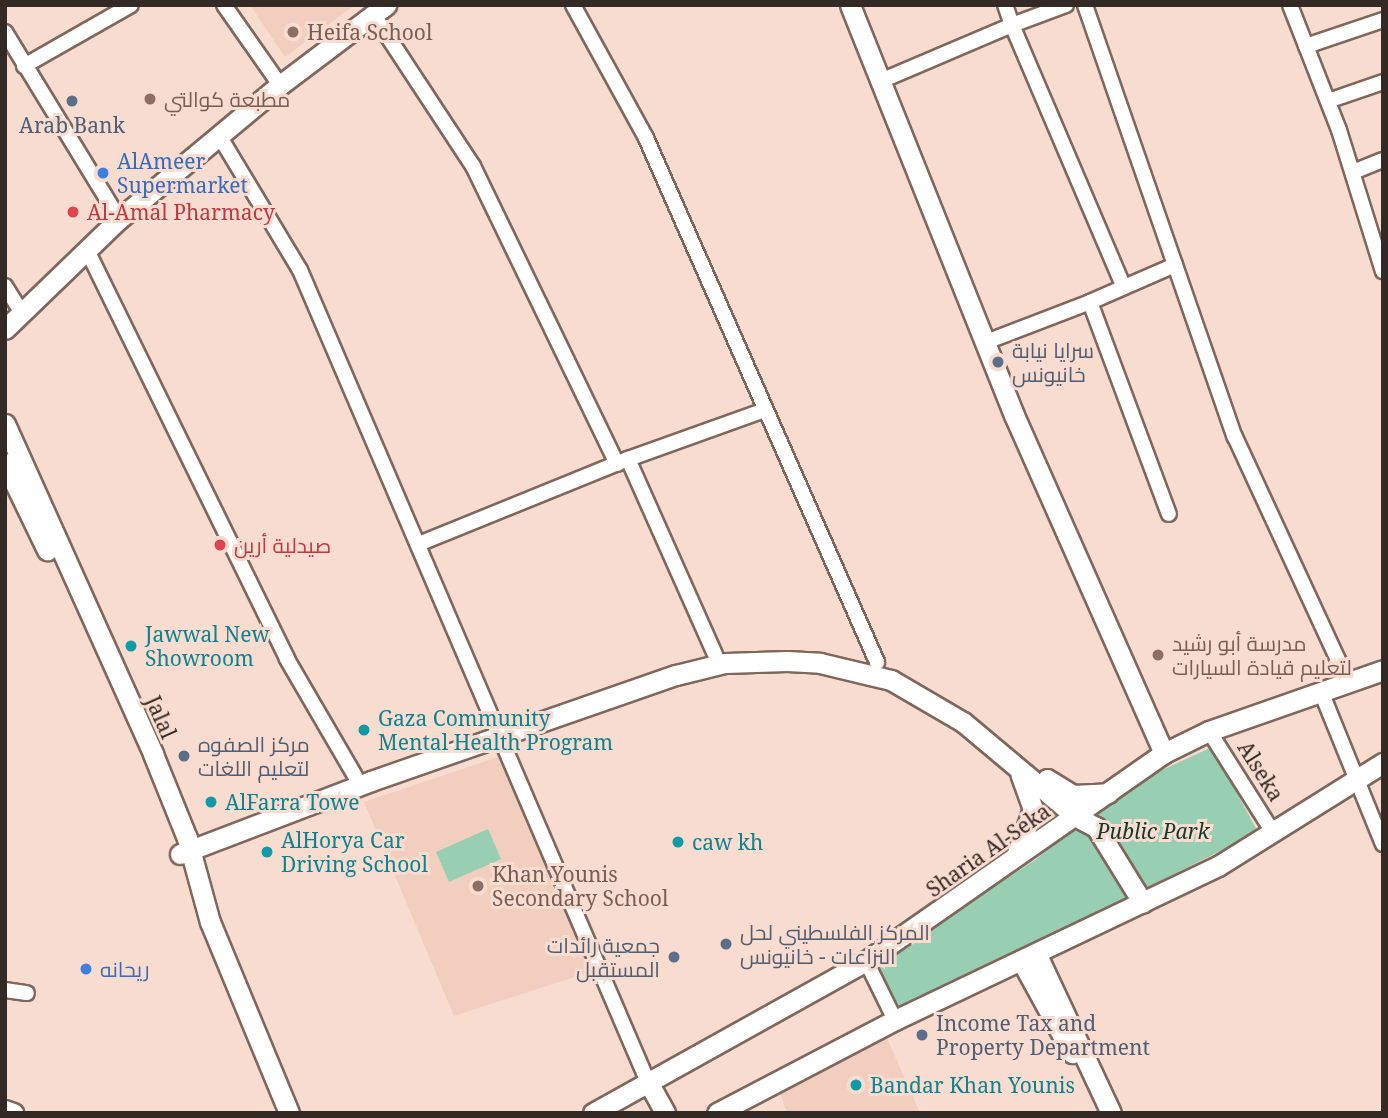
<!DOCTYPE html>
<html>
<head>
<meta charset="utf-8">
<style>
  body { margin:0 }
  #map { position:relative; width:1388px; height:1118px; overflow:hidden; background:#f9dcd0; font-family:"Noto Serif",Cairo,serif }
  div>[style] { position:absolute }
  .built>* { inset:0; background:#f1cebe }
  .green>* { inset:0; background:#98cfb3 }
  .roads { filter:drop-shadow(2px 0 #7f675c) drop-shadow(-2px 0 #7f675c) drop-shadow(0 2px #7f675c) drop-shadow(0 -2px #7f675c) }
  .minor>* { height:14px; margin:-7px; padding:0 7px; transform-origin:7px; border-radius:7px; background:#fff }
  .secondary>* { height:19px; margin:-9.5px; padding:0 9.5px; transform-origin:9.5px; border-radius:9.5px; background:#fff }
  .dots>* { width:19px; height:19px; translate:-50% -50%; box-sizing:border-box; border:4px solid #f9dcd0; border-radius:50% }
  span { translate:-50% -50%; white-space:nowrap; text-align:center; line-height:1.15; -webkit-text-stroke:6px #f9dcd0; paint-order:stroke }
  .education-label { font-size:21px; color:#785e54 }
  .left { translate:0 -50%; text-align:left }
  .service-label { font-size:21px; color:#4e5e75 }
  .right { translate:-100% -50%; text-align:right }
  .shop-label { font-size:21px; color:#366cbe }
  .health-label { font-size:21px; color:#be3a42 }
  .culture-label { font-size:21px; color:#0d838f }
  .street-label { font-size:21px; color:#342a25 }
  .park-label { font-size:21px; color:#123a29; font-style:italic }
  .frame { position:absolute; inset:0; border:7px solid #342a25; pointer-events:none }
</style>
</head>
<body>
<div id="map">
  <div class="built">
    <div style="clip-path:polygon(250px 5px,351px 5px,352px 7px,285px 57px)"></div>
    <div style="clip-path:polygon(498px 757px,593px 971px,454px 1016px,364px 802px)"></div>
    <div style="clip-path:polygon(884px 1031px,920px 1113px,787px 1113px,779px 1090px)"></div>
  </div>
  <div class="green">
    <div style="clip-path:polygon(1212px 747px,1258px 832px,900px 1012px,874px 963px,1035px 860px,1125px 787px)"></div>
    <div style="clip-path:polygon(488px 829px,501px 859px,449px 882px,436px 852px)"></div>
  </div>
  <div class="roads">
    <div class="minor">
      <div style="left:224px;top:5px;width:98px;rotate:55deg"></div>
      <div style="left:573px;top:5px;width:152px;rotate:61.2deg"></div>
      <div style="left:646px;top:138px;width:573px;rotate:66.21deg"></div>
      <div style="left:1066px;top:5px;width:58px;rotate:159.7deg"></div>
      <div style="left:1012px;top:25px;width:285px;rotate:66.9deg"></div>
      <div style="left:1085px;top:5px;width:457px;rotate:70.9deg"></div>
      <div style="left:1235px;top:437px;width:272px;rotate:65.2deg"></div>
      <div style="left:1290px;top:5px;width:134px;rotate:68.6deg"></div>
      <div style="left:1339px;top:130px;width:148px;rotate:72.7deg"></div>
      <div style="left:373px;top:14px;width:182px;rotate:56.7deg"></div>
      <div style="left:473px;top:166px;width:331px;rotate:64.2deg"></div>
      <div style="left:5px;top:32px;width:219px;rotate:58.6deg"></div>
      <div style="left:1306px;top:46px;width:81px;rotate:-18.7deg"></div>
      <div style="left:24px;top:66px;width:123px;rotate:-29.7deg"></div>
      <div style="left:883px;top:80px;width:140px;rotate:-23.1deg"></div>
      <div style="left:1012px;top:25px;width:21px;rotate:-109deg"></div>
      <div style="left:1328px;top:101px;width:58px;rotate:-19.1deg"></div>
      <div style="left:220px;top:137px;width:155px;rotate:59deg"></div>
      <div style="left:300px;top:270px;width:881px;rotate:66.81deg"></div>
      <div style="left:1353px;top:172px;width:32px;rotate:-22deg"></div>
      <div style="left:87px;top:250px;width:455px;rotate:63.9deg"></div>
      <div style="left:287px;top:659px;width:135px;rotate:59.8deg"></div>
      <div style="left:5px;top:286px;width:32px;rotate:58deg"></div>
      <div style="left:1090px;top:302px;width:93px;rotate:-23.5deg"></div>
      <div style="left:986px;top:342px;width:111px;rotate:-21deg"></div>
      <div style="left:1090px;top:302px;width:226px;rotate:69.6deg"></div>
      <div style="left:628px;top:459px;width:214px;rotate:66deg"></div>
      <div style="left:421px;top:543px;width:223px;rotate:-22.1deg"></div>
      <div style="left:628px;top:459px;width:145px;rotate:-19.7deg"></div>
      <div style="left:1322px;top:694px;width:162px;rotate:67.9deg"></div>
      <div style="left:1209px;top:731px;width:122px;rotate:57.7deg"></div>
      <div style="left:866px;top:961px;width:66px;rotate:63.8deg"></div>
      <div style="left:5px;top:990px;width:22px;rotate:8deg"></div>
    </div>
    <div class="secondary">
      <div style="left:850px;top:5px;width:442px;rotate:68.2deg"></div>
      <div style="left:1014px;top:415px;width:370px;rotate:66.1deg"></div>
      <div style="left:5px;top:329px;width:158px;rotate:-44deg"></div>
      <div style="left:119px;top:219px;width:209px;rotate:-39.8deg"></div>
      <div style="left:280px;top:85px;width:133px;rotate:-37deg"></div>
      <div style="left:5px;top:424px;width:362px;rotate:65.8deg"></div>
      <div style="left:153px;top:754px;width:91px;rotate:68deg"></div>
      <div style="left:187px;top:838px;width:87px;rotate:74.7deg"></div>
      <div style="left:210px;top:922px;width:207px;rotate:67.5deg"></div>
      <div style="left:5px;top:463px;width:97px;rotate:64.2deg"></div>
      <div style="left:1047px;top:779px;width:31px;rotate:32deg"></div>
      <div style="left:1073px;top:795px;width:35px;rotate:-3deg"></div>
      <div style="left:180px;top:854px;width:204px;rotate:-20.9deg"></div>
      <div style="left:371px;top:781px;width:323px;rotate:-19.2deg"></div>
      <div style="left:676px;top:675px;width:50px;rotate:-13.8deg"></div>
      <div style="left:725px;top:663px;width:62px;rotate:-1.8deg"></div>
      <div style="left:787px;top:661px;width:33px;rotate:3deg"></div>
      <div style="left:820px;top:663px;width:73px;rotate:13.5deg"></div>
      <div style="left:891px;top:680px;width:83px;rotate:30.3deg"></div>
      <div style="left:963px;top:722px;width:146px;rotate:40deg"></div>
      <div style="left:1075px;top:816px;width:24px;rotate:28deg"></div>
      <div style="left:1096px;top:827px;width:89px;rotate:58.3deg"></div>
      <div style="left:1016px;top:856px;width:50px;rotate:-70.1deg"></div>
      <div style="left:1033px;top:809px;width:37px;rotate:-110deg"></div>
      <div style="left:1037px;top:955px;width:174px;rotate:64.9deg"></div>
      <div style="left:1022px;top:962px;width:104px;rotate:61.2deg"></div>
      <div style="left:647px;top:1080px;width:38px;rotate:61deg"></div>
      <div style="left:5px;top:1110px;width:9px;rotate:21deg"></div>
      <div style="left:593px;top:1113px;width:312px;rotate:-29.1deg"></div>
      <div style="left:866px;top:961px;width:363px;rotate:-34.9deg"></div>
      <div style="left:1164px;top:753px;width:50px;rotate:-26.1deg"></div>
      <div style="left:1209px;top:731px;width:184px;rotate:-19.3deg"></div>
      <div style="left:717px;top:1113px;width:201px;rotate:-27.6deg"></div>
      <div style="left:895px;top:1020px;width:358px;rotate:-25.5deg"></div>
      <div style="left:1218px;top:866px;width:195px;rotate:-32deg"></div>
    </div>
  </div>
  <div class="dots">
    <div style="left:293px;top:32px;background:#8d6e63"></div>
    <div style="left:150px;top:99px;background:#8d6e63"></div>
    <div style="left:72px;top:101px;background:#5c6f8a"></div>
    <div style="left:103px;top:173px;background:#3f7fe0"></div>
    <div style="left:73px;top:212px;background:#e0444e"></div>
    <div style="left:998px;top:362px;background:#5c6f8a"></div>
    <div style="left:220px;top:545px;background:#e0444e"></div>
    <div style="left:131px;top:646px;background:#0f9aa8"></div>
    <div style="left:1158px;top:655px;background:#8d6e63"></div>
    <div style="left:364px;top:730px;background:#0f9aa8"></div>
    <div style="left:184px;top:756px;background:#5c6f8a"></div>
    <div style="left:211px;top:802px;background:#0f9aa8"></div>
    <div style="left:678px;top:842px;background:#0f9aa8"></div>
    <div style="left:267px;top:852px;background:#0f9aa8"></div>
    <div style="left:478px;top:886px;background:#8d6e63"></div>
    <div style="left:726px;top:944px;background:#5c6f8a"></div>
    <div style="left:674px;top:957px;background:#5c6f8a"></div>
    <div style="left:86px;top:969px;background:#3f7fe0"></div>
    <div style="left:922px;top:1035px;background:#5c6f8a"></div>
    <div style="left:856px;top:1085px;background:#0f9aa8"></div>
  </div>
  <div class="education-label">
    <span class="left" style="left:307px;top:32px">Heifa School</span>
    <span class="left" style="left:164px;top:99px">مطبعة كوالتي</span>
    <span class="left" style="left:1172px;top:655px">مدرسة أبو رشيد<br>لتعليم قيادة السيارات</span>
    <span class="left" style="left:492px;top:886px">Khan Younis<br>Secondary School</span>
  </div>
  <div class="service-label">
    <span style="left:72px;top:125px">Arab Bank</span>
    <span class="left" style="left:1012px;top:362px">سرايا نيابة<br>خانيونس</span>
    <span class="left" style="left:198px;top:756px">مركز الصفوه<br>لتعليم اللغات</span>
    <span class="left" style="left:740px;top:944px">المركز الفلسطيني لحل<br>النزاعات - خانيونس</span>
    <span class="right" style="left:660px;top:957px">جمعية رائدات<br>المستقبل</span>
    <span class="left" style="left:936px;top:1035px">Income Tax and<br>Property Department</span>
  </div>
  <div class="shop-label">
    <span class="left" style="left:117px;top:173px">AlAmeer<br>Supermarket</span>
    <span class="left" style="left:100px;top:969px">ريحانه</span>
  </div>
  <div class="health-label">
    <span class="left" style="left:87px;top:212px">Al-Amal Pharmacy</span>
    <span class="left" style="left:234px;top:545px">صيدلية أرين</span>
  </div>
  <div class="culture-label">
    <span class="left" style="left:145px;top:646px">Jawwal New<br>Showroom</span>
    <span class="left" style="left:378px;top:730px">Gaza Community<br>Mental Health Program</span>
    <span class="left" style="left:225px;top:802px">AlFarra Towe</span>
    <span class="left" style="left:281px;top:852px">AlHorya Car<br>Driving School</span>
    <span class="left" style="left:692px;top:842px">caw kh</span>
    <span class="left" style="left:870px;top:1085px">Bandar Khan Younis</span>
  </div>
  <div class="street-label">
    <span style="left:161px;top:717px;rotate:66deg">Jalal</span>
    <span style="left:1261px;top:771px;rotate:58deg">Alseka</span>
    <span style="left:988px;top:850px;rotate:-35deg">Sharia Al-Seka</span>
  </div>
  <div class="park-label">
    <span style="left:1153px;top:831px">Public Park</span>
  </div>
  <div class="frame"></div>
</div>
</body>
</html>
